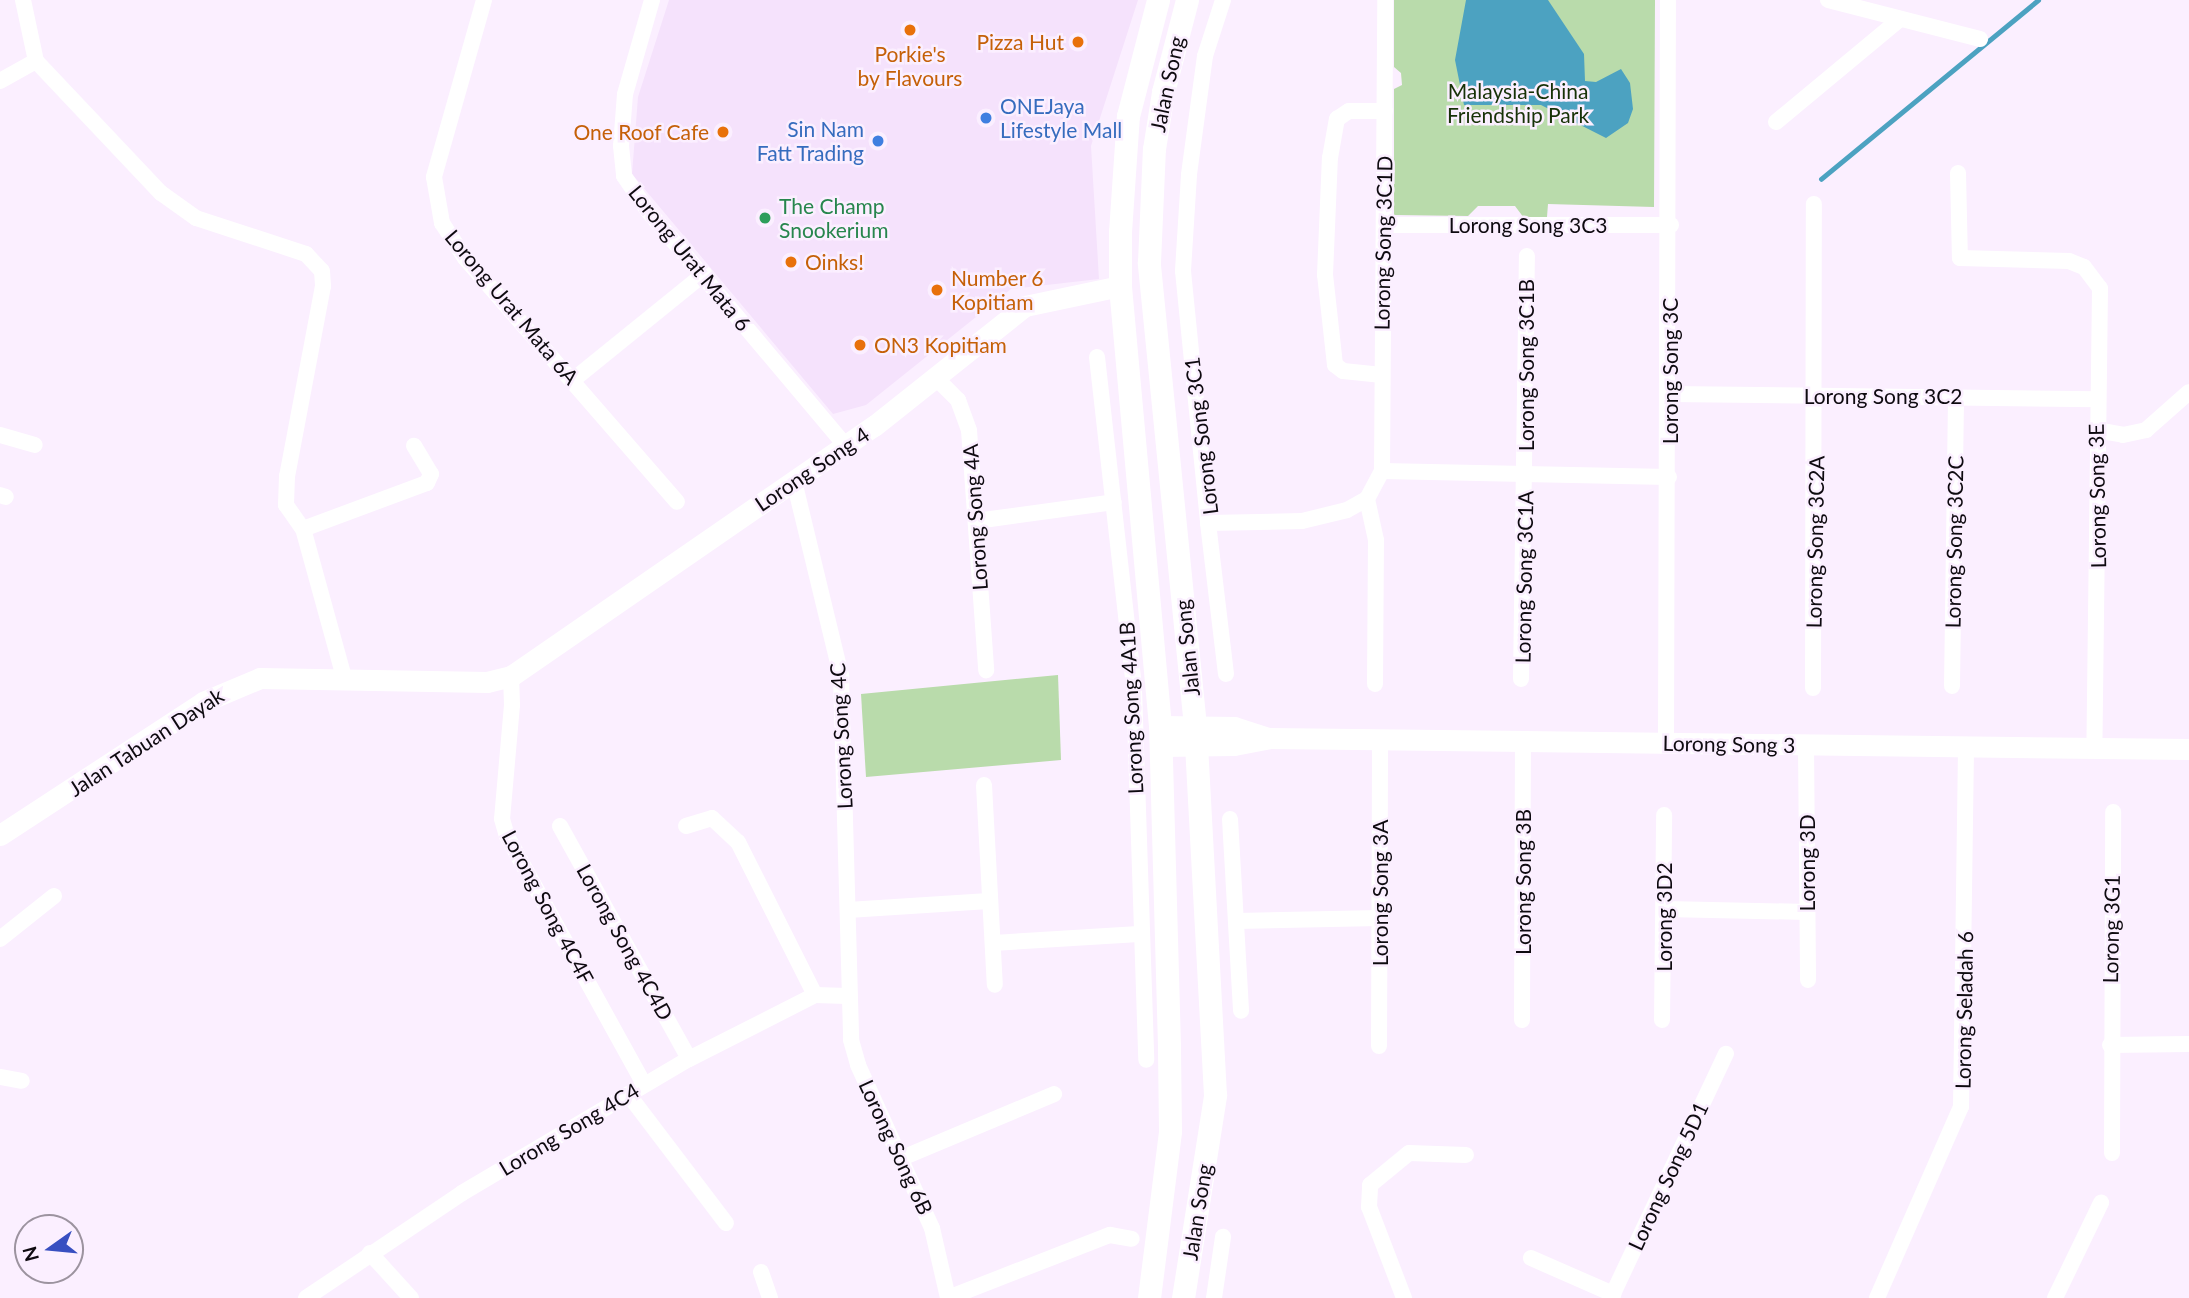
<!DOCTYPE html>
<html>
<head>
<meta charset="utf-8">
<style>
  body { margin:0 }
  #map { position:relative; width:2189px; height:1298px; overflow:hidden; background:#fbefff; font-family:Lato,sans-serif }
  div>[style] { position:absolute }
  .built>* { inset:0; background:#f5e2fc }
  .green>* { inset:0; background:#b9dbab }
  .water>* { inset:0; background:#4ca2c1 }
  .stream>* { height:4.5px; margin:-2.25px; padding:0 2.25px; transform-origin:2.25px; border-radius:2.25px; background:#4ca2c1 }
  .minor>* { height:16px; margin:-8px; padding:0 8px; transform-origin:8px; border-radius:8px; background:#fff }
  .tertiary>* { height:21px; margin:-10.5px; padding:0 10.5px; transform-origin:10.5px; border-radius:10.5px; background:#fff }
  .secondary>* { height:23px; margin:-11.5px; padding:0 11.5px; transform-origin:11.5px; border-radius:11.5px; background:#fff }
  .dots>* { width:19px; height:19px; translate:-50% -50%; box-sizing:border-box; border:4px solid #fbefff; border-radius:50% }
  span { translate:-50% -50%; white-space:nowrap; text-align:center; line-height:1.15; -webkit-text-stroke:5px #fbefff; paint-order:stroke }
  .food-label { font-size:21px; color:#c56008 }
  .right { translate:-100% -50%; text-align:right }
  .left { translate:0 -50%; text-align:left }
  .street-label { font-size:21px; color:#0e0a10 }
  .park-label { font-size:21px; color:#173207 }
  .shop-label { font-size:21px; color:#366cbe }
  .leisure-label { font-size:21px; color:#27864d }
  .north { position:absolute; left:14px; top:1214px; width:70px; height:70px; box-sizing:border-box; background:#fbefff; border:2px solid #9c939f; border-radius:50%; rotate:255deg; font-size:19px; font-weight:700; line-height:28px; text-align:center; color:#0e0a10 }
  .north::after { content:''; display:block; margin:auto; width:24px; height:32px; background:#384fc1; clip-path:polygon(50% 0,100% 100%,50% 72%,0 100%) }
</style>
</head>
<body>
<div id="map">
  <div class="built">
    <div style="clip-path:polygon(669px 0,1138px 0,1091px 146px,1099px 279px,1011px 289px,866px 405px,833px 414px,632px 174px,638px 97px)"></div>
  </div>
  <div class="green">
    <div style="clip-path:polygon(1394px 0,1655px 0,1654px 207px,1548px 204px,1547px 217px,1524px 218px,1515px 206px,1478px 206px,1468px 216px,1394px 215px,1394px 89px,1402px 85px,1401px 73px,1394px 67px)"></div>
    <div style="clip-path:polygon(1058px 675px,1061px 760px,866px 777px,861px 694px)"></div>
  </div>
  <div class="water">
    <div style="clip-path:polygon(1466px 0,1548px 0,1584px 54px,1585px 81px,1596px 82px,1621px 69px,1630px 83px,1633px 109px,1628px 123px,1606px 138px,1541px 105px,1464px 105px,1455px 60px)"></div>
  </div>
  <div class="stream">
    <div style="left:1821px;top:179px;width:281px;rotate:-39.5deg"></div>
  </div>
  <div class="minor">
    <div style="left:23px;top:0;width:62px;rotate:78deg"></div>
    <div style="left:36px;top:61px;width:182px;rotate:46.6deg"></div>
    <div style="left:161px;top:193px;width:43px;rotate:35.5deg"></div>
    <div style="left:196px;top:218px;width:116px;rotate:18.1deg"></div>
    <div style="left:306px;top:254px;width:23px;rotate:47deg"></div>
    <div style="left:322px;top:271px;width:15px;rotate:86deg"></div>
    <div style="left:323px;top:286px;width:193px;rotate:100.7deg"></div>
    <div style="left:287px;top:476px;width:29px;rotate:92deg"></div>
    <div style="left:286px;top:505px;width:29px;rotate:55deg"></div>
    <div style="left:484px;top:0;width:184px;rotate:105.8deg"></div>
    <div style="left:434px;top:177px;width:47px;rotate:80.1deg"></div>
    <div style="left:442px;top:223px;width:42px;rotate:56.7deg"></div>
    <div style="left:465px;top:258px;width:323px;rotate:49deg"></div>
    <div style="left:652px;top:0;width:98px;rotate:106deg"></div>
    <div style="left:625px;top:94px;width:52px;rotate:94.4deg"></div>
    <div style="left:621px;top:146px;width:30px;rotate:84deg"></div>
    <div style="left:624px;top:176px;width:42px;rotate:55.6deg"></div>
    <div style="left:648px;top:211px;width:306px;rotate:49.9deg"></div>
    <div style="left:1223px;top:0;width:59px;rotate:107.8deg"></div>
    <div style="left:1205px;top:56px;width:120px;rotate:97.7deg"></div>
    <div style="left:1189px;top:175px;width:96px;rotate:93.6deg"></div>
    <div style="left:1183px;top:271px;width:253px;rotate:84.3deg"></div>
    <div style="left:1208px;top:523px;width:94px;rotate:-1.2deg"></div>
    <div style="left:1302px;top:521px;width:46px;rotate:-13.7deg"></div>
    <div style="left:1347px;top:510px;width:23px;rotate:-29deg"></div>
    <div style="left:1367px;top:499px;width:32px;rotate:-62deg"></div>
    <div style="left:1382px;top:471px;width:287px;rotate:1.2deg"></div>
    <div style="left:1828px;top:0;width:157px;rotate:14.4deg"></div>
    <div style="left:0;top:81px;width:41px;rotate:-29.1deg"></div>
    <div style="left:1776px;top:122px;width:161px;rotate:-39.7deg"></div>
    <div style="left:1958px;top:173px;width:85px;rotate:88.7deg"></div>
    <div style="left:1960px;top:258px;width:109px;rotate:1.6deg"></div>
    <div style="left:2069px;top:261px;width:16px;rotate:22deg"></div>
    <div style="left:2084px;top:267px;width:26px;rotate:53deg"></div>
    <div style="left:2100px;top:288px;width:459px;rotate:90.7deg"></div>
    <div style="left:1384px;top:225px;width:287px"></div>
    <div style="left:1097px;top:357px;width:334px;rotate:83.6deg"></div>
    <div style="left:1134px;top:689px;width:371px;rotate:88.1deg"></div>
    <div style="left:1382px;top:375px;width:39px;rotate:-174deg"></div>
    <div style="left:1343px;top:371px;width:10px;rotate:-143deg"></div>
    <div style="left:1335px;top:365px;width:91px;rotate:-96.3deg"></div>
    <div style="left:1325px;top:275px;width:117px;rotate:-87.6deg"></div>
    <div style="left:1330px;top:158px;width:40px;rotate:-80deg"></div>
    <div style="left:1337px;top:119px;width:14px;rotate:-34deg"></div>
    <div style="left:1349px;top:111px;width:36px"></div>
    <div style="left:935px;top:377px;width:33px;rotate:45deg"></div>
    <div style="left:958px;top:400px;width:32px;rotate:70deg"></div>
    <div style="left:969px;top:430px;width:241px;rotate:85.9deg"></div>
    <div style="left:573px;top:380px;width:169px;rotate:-39deg"></div>
    <div style="left:1670px;top:394px;width:426px;rotate:0.7deg"></div>
    <div style="left:2096px;top:430px;width:27px;rotate:10deg"></div>
    <div style="left:2123px;top:435px;width:24px;rotate:-12deg"></div>
    <div style="left:2146px;top:430px;width:57px;rotate:-41.5deg"></div>
    <div style="left:0;top:435px;width:36px;rotate:16deg"></div>
    <div style="left:1382px;top:471px;width:471px;rotate:-89.6deg"></div>
    <div style="left:794px;top:481px;width:201px;rotate:76.4deg"></div>
    <div style="left:841px;top:676px;width:364px;rotate:88.4deg"></div>
    <div style="left:851px;top:1040px;width:26px;rotate:74deg"></div>
    <div style="left:858px;top:1065px;width:179px;rotate:65.6deg"></div>
    <div style="left:932px;top:1228px;width:72px;rotate:77.1deg"></div>
    <div style="left:0;top:495px;width:6px;rotate:18deg"></div>
    <div style="left:1367px;top:499px;width:42px;rotate:77.6deg"></div>
    <div style="left:1376px;top:540px;width:144px;rotate:90.4deg"></div>
    <div style="left:976px;top:521px;width:139px;rotate:-7.8deg"></div>
    <div style="left:1208px;top:523px;width:152px;rotate:83.2deg"></div>
    <div style="left:511px;top:676px;width:29px;rotate:88deg"></div>
    <div style="left:512px;top:705px;width:114px;rotate:95deg"></div>
    <div style="left:502px;top:819px;width:18px;rotate:74deg"></div>
    <div style="left:507px;top:836px;width:283px;rotate:61.1deg"></div>
    <div style="left:1521px;top:679px;width:423px;rotate:-89.2deg"></div>
    <div style="left:345px;top:681px;width:158px;rotate:-105.4deg"></div>
    <div style="left:303px;top:529px;width:132px;rotate:-20.4deg"></div>
    <div style="left:427px;top:483px;width:10px;rotate:-66deg"></div>
    <div style="left:431px;top:474px;width:33px;rotate:-121deg"></div>
    <div style="left:1952px;top:686px;width:289px;rotate:-89.2deg"></div>
    <div style="left:1813px;top:688px;width:484px;rotate:-89.9deg"></div>
    <div style="left:1666px;top:742px;width:742px;rotate:-89.85deg"></div>
    <div style="left:1806px;top:745px;width:235px;rotate:89.5deg"></div>
    <div style="left:984px;top:785px;width:200px;rotate:86.9deg"></div>
    <div style="left:1230px;top:819px;width:192px;rotate:86.7deg"></div>
    <div style="left:560px;top:826px;width:266px;rotate:61deg"></div>
    <div style="left:686px;top:826px;width:27px;rotate:-17deg"></div>
    <div style="left:712px;top:818px;width:35px;rotate:43deg"></div>
    <div style="left:738px;top:842px;width:171px;rotate:63.3deg"></div>
    <div style="left:1665px;top:909px;width:142px;rotate:1.2deg"></div>
    <div style="left:848px;top:910px;width:141px;rotate:-3.7deg"></div>
    <div style="left:1236px;top:921px;width:144px;rotate:-1.2deg"></div>
    <div style="left:0;top:939px;width:69px;rotate:-38.5deg"></div>
    <div style="left:993px;top:943px;width:146px;rotate:-3.5deg"></div>
    <div style="left:1522px;top:1020px;width:277px;rotate:-89.8deg"></div>
    <div style="left:1662px;top:1020px;width:205px;rotate:-89.4deg"></div>
    <div style="left:2110px;top:1045px;width:79px;rotate:-0.7deg"></div>
    <div style="left:1379px;top:1046px;width:306px;rotate:-89.8deg"></div>
    <div style="left:0;top:1077px;width:22px;rotate:10deg"></div>
    <div style="left:628px;top:1094px;width:162px;rotate:52.8deg"></div>
    <div style="left:2112px;top:1153px;width:341px;rotate:-89.8deg"></div>
    <div style="left:902px;top:1158px;width:165px;rotate:-22.8deg"></div>
    <div style="left:370px;top:1253px;width:61px;rotate:47.7deg"></div>
    <div style="left:1531px;top:1258px;width:90px;rotate:23.7deg"></div>
    <div style="left:761px;top:1272px;width:28px;rotate:71deg"></div>
    <div style="left:306px;top:1298px;width:188px;rotate:-33.9deg"></div>
    <div style="left:462px;top:1193px;width:264px;rotate:-30.6deg"></div>
    <div style="left:689px;top:1059px;width:141px;rotate:-26.9deg"></div>
    <div style="left:815px;top:995px;width:32px;rotate:2deg"></div>
    <div style="left:948px;top:1298px;width:174px;rotate:-21.3deg"></div>
    <div style="left:1110px;top:1235px;width:22px;rotate:10deg"></div>
    <div style="left:1214px;top:1298px;width:62px;rotate:-81.6deg"></div>
    <div style="left:1404px;top:1298px;width:97px;rotate:-111deg"></div>
    <div style="left:1369px;top:1207px;width:22px;rotate:-87deg"></div>
    <div style="left:1370px;top:1185px;width:50px;rotate:-39.4deg"></div>
    <div style="left:1409px;top:1153px;width:57px;rotate:2deg"></div>
    <div style="left:1611px;top:1298px;width:270px;rotate:-64.8deg"></div>
    <div style="left:1877px;top:1298px;width:209px;rotate:-66.3deg"></div>
    <div style="left:1961px;top:1107px;width:361px;rotate:-89.2deg"></div>
    <div style="left:2055px;top:1298px;width:106px;rotate:-64.2deg"></div>
  </div>
  <div class="tertiary">
    <div style="left:1160px;top:726px;width:74px;rotate:0.8deg"></div>
    <div style="left:1234px;top:727px;width:35px;rotate:18deg"></div>
    <div style="left:1161px;top:746px;width:73px;rotate:-0.8deg"></div>
    <div style="left:1234px;top:745px;width:36px;rotate:-11deg"></div>
    <div style="left:1269px;top:738px;width:920px;rotate:0.69deg"></div>
    <div style="left:0;top:835px;width:243px;rotate:-33.2deg"></div>
    <div style="left:203px;top:702px;width:62px;rotate:-22.8deg"></div>
    <div style="left:260px;top:678px;width:227px;rotate:1deg"></div>
    <div style="left:487px;top:682px;width:25px;rotate:-14deg"></div>
    <div style="left:511px;top:676px;width:441px;rotate:-34.6deg"></div>
    <div style="left:874px;top:426px;width:193px;rotate:-38.5deg"></div>
    <div style="left:1025px;top:306px;width:97px;rotate:-11.9deg"></div>
  </div>
  <div class="secondary">
    <div style="left:1149px;top:1298px;width:168px;rotate:-82.8deg"></div>
    <div style="left:1170px;top:1131px;width:85px;rotate:-90.7deg"></div>
    <div style="left:1169px;top:1046px;width:320px;rotate:-91.6deg"></div>
    <div style="left:1160px;top:726px;width:442px;rotate:-95.2deg"></div>
    <div style="left:1120px;top:286px;width:54px;rotate:-90deg"></div>
    <div style="left:1120px;top:232px;width:116px;rotate:-86.1deg"></div>
    <div style="left:1128px;top:116px;width:120px;rotate:-75.5deg"></div>
    <div style="left:1183px;top:1298px;width:206px;rotate:-81deg"></div>
    <div style="left:1215px;top:1095px;width:370px;rotate:-93.1deg"></div>
    <div style="left:1195px;top:726px;width:466px;rotate:-95.7deg"></div>
    <div style="left:1149px;top:262px;width:113px;rotate:-87.5deg"></div>
    <div style="left:1154px;top:149px;width:58px;rotate:-81deg"></div>
    <div style="left:1163px;top:92px;width:95px;rotate:-75.4deg"></div>
  </div>
  <div class="dots">
    <div style="left:910px;top:30px;background:#e8710a"></div>
    <div style="left:1078px;top:42px;background:#e8710a"></div>
    <div style="left:986px;top:118px;background:#3f7fe0"></div>
    <div style="left:723px;top:132px;background:#e8710a"></div>
    <div style="left:878px;top:141px;background:#3f7fe0"></div>
    <div style="left:765px;top:218px;background:#2e9e5b"></div>
    <div style="left:791px;top:262px;background:#e8710a"></div>
    <div style="left:937px;top:290px;background:#e8710a"></div>
    <div style="left:860px;top:345px;background:#e8710a"></div>
  </div>
  <div class="food-label">
    <span class="right" style="left:1064px;top:42px">Pizza Hut</span>
    <span style="left:910px;top:66px">Porkie's<br>by Flavours</span>
    <span class="right" style="left:709px;top:132px">One Roof Cafe</span>
    <span class="left" style="left:805px;top:262px">Oinks!</span>
    <span class="left" style="left:951px;top:290px">Number 6<br>Kopitiam</span>
    <span class="left" style="left:874px;top:345px">ON3 Kopitiam</span>
  </div>
  <div class="street-label">
    <span style="left:1167px;top:84px;rotate:-78deg">Jalan Song</span>
    <span style="left:1528px;top:225px">Lorong Song 3C3</span>
    <span style="left:1383px;top:243px;rotate:-89deg">Lorong Song 3C1D</span>
    <span style="left:690px;top:258px;rotate:51deg">Lorong Urat Mata 6</span>
    <span style="left:512px;top:307px;rotate:50deg">Lorong Urat Mata 6A</span>
    <span style="left:1526px;top:365px;rotate:-90deg">Lorong Song 3C1B</span>
    <span style="left:1670px;top:371px;rotate:-90deg">Lorong Song 3C</span>
    <span style="left:1883px;top:396px">Lorong Song 3C2</span>
    <span style="left:1201px;top:436px;rotate:-97deg">Lorong Song 3C1</span>
    <span style="left:812px;top:469px;rotate:-34deg">Lorong Song 4</span>
    <span style="left:2097px;top:496px;rotate:-91deg">Lorong Song 3E</span>
    <span style="left:975px;top:517px;rotate:-94deg">Lorong Song 4A</span>
    <span style="left:1815px;top:542px;rotate:-89deg">Lorong Song 3C2A</span>
    <span style="left:1954px;top:542px;rotate:-89deg">Lorong Song 3C2C</span>
    <span style="left:1524px;top:577px;rotate:-89deg">Lorong Song 3C1A</span>
    <span style="left:1187px;top:648px;rotate:-96deg">Jalan Song</span>
    <span style="left:1131px;top:708px;rotate:-93deg">Lorong Song 4A1B</span>
    <span style="left:841px;top:736px;rotate:-93deg">Lorong Song 4C</span>
    <span style="left:146px;top:742px;rotate:-33deg">Jalan Tabuan Dayak</span>
    <span style="left:1729px;top:744px;rotate:1deg">Lorong Song 3</span>
    <span style="left:1807px;top:863px;rotate:-90deg">Lorong 3D</span>
    <span style="left:1523px;top:882px;rotate:-90deg">Lorong Song 3B</span>
    <span style="left:1380px;top:893px;rotate:-90deg">Lorong Song 3A</span>
    <span style="left:548px;top:907px;rotate:62deg">Lorong Song 4C4F</span>
    <span style="left:1664px;top:917px;rotate:-90deg">Lorong 3D2</span>
    <span style="left:2111px;top:929px;rotate:-89deg">Lorong 3G1</span>
    <span style="left:625px;top:942px;rotate:61deg">Lorong Song 4C4D</span>
    <span style="left:1964px;top:1010px;rotate:-89deg">Lorong Seladah 6</span>
    <span style="left:569px;top:1129px;rotate:-31deg">Lorong Song 4C4</span>
    <span style="left:896px;top:1147px;rotate:65deg">Lorong Song 6B</span>
    <span style="left:1668px;top:1176px;rotate:-65deg">Lorong Song 5D1</span>
    <span style="left:1197px;top:1212px;rotate:-81deg">Jalan Song</span>
  </div>
  <div class="park-label">
    <span style="left:1518px;top:103px">Malaysia-China<br>Friendship Park</span>
  </div>
  <div class="shop-label">
    <span class="left" style="left:1000px;top:118px">ONEJaya<br>Lifestyle Mall</span>
    <span class="right" style="left:864px;top:141px">Sin Nam<br>Fatt Trading</span>
  </div>
  <div class="leisure-label">
    <span class="left" style="left:779px;top:218px">The Champ<br>Snookerium</span>
  </div>
  <div class="north">N</div>
</div>
</body>
</html>
